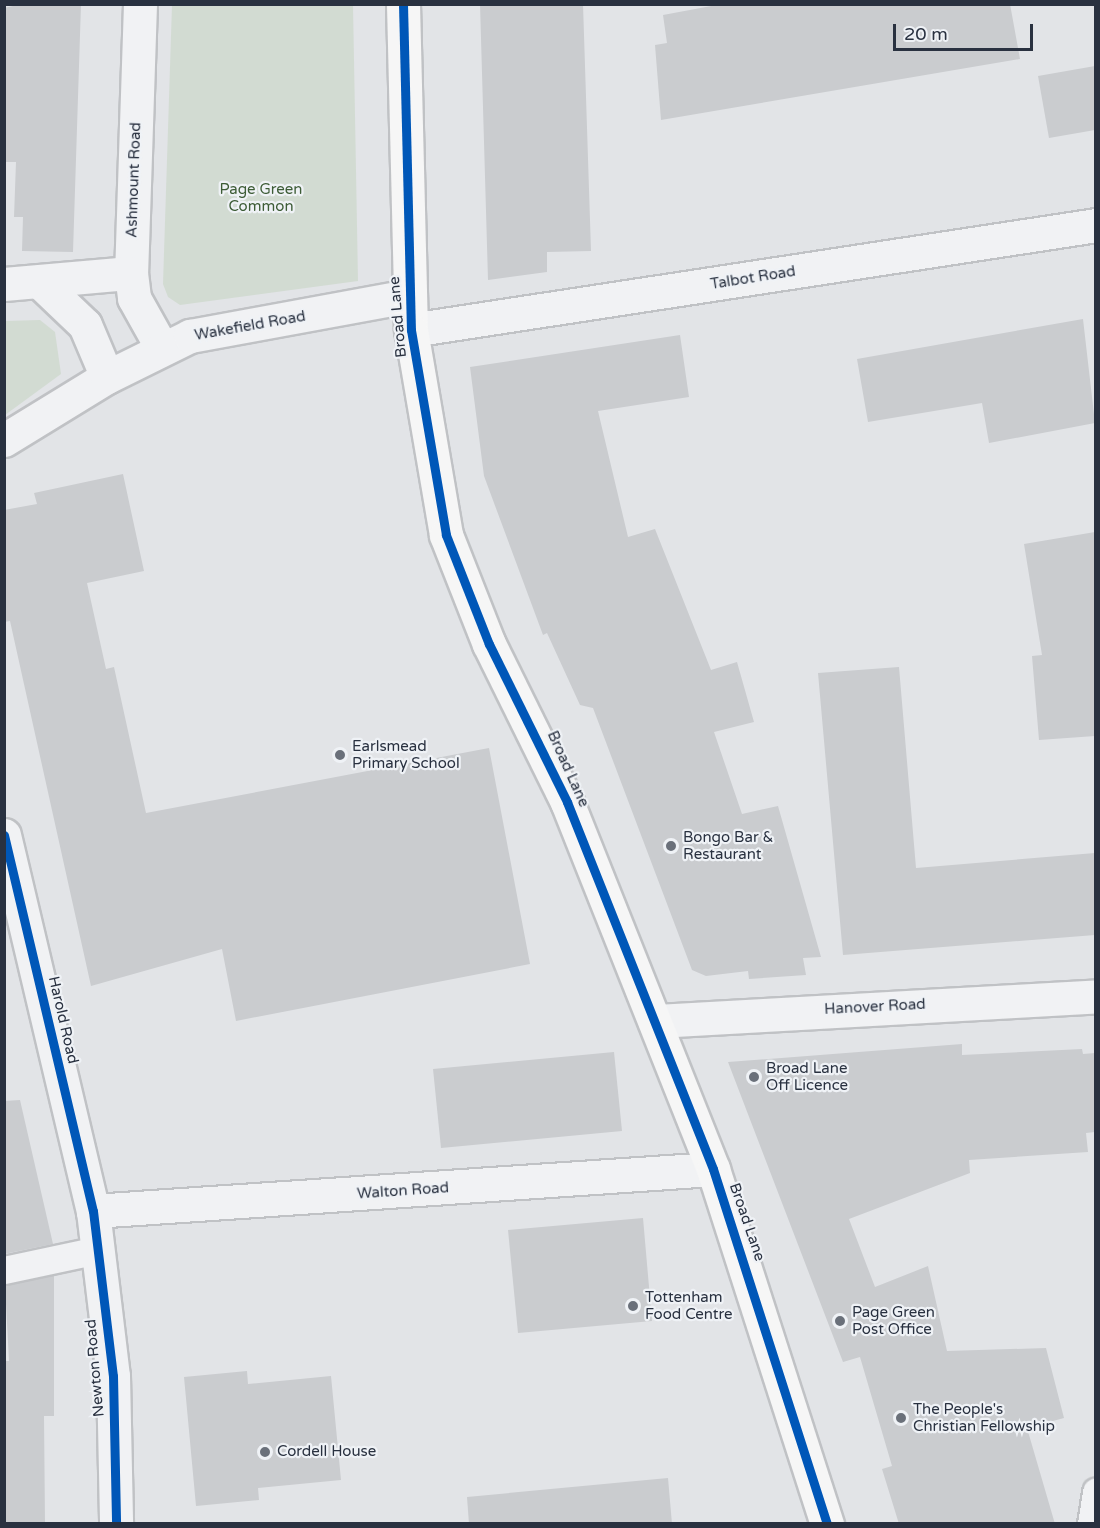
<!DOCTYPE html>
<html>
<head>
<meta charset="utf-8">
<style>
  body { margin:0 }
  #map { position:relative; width:1100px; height:1528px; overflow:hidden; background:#e2e4e7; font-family:"Varela Round",sans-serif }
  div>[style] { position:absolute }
  .green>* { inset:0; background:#d2dbd2 }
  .building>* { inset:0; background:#cacccf }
  .roads { filter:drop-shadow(2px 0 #c0c2c5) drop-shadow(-2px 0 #c0c2c5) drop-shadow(0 2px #c0c2c5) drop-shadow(0 -2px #c0c2c5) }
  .service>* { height:27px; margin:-13.5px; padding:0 13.5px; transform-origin:13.5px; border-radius:13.5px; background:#f1f2f4 }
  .minor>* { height:33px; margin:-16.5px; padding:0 16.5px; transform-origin:16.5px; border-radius:16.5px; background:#f1f2f4 }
  .primary>* { height:33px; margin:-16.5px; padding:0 16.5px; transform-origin:16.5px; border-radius:16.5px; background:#f6f6f6 }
  .cycleway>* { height:9px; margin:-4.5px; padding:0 4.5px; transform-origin:4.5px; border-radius:4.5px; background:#0057b8 }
  .dots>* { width:16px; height:16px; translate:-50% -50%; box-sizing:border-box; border:3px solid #eff2f6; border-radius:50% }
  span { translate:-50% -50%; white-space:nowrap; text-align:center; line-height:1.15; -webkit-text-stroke:4.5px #eff2f6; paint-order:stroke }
  .street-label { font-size:15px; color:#293140 }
  .park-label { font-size:15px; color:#3d5c36 }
  .poi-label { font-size:15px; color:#293140 }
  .left { translate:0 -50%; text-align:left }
  .frame { position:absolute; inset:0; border:6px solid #293140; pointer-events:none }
  .scale { position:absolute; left:893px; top:24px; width:140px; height:27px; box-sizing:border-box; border:3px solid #293140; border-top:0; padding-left:8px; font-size:18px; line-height:21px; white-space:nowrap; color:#293140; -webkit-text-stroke:4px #eff2f6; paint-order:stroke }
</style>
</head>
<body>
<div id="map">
  <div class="green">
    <div style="clip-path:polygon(172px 5px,353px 5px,358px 281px,180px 305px,168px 297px,163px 284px)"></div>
    <div style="clip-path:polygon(40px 320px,55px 332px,61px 374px,5px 415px,5px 321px)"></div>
  </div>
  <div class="building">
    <div style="clip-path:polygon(22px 4px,81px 4px,73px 252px,22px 251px,23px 217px,14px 217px,16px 162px,4px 162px,4px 8px)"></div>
    <div style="clip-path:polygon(480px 4px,583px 4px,591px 251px,547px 252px,547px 272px,488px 280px)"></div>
    <div style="clip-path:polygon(722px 4px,1010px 4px,1020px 59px,661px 120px,655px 45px,667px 43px,663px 15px)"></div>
    <div style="clip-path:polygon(1095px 66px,1095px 130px,1049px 138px,1038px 76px)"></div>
    <div style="clip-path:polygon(1083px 319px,1095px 423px,989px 443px,982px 403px,868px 422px,857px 359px)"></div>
    <div style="clip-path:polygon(680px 335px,689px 397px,598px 411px,628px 537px,655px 529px,711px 670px,737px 662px,754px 722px,714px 732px,742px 814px,778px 806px,821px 957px,803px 958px,806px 975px,749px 979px,748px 971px,706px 976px,692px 970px,593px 708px,580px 705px,547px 633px,543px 635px,484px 476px,470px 367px)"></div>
    <div style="clip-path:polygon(123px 474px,144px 571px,87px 583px,106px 669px,114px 667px,146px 813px,489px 748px,530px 964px,236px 1021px,222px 949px,91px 986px,10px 621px,4px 622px,4px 510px,37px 504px,34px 493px)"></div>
    <div style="clip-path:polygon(1095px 532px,1095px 736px,1039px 740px,1032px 656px,1042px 655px,1024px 544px)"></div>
    <div style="clip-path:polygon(899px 667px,916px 868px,1095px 853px,1095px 935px,843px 955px,818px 673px)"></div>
    <div style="clip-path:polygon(962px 1044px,962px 1055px,1082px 1049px,1083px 1054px,1095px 1053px,1095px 1132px,1086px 1133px,1088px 1152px,969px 1160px,970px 1173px,849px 1219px,875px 1287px,928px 1266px,947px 1351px,1046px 1348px,1064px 1418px,1027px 1428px,1055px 1524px,899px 1524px,882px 1469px,892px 1466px,860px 1357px,843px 1362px,728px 1062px)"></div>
    <div style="clip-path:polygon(614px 1052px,622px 1131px,441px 1148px,433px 1069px)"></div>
    <div style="clip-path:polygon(20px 1100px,53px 1244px,4px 1254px,4px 1101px)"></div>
    <div style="clip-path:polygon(643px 1218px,652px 1321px,518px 1333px,508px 1230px)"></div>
    <div style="clip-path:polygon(54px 1275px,54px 1416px,44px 1416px,45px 1524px,4px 1524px,4px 1361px,9px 1361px,5px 1285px)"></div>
    <div style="clip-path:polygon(247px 1371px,248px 1384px,331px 1376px,341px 1480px,258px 1488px,259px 1500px,196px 1506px,184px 1377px)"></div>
    <div style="clip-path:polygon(668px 1478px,672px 1524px,469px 1524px,467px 1497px)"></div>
  </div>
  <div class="roads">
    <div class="service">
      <div style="left:4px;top:1270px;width:96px;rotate:-12deg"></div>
      <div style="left:1091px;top:1524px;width:33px;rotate:-81deg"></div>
    </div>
    <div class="minor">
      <div style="left:140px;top:4px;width:269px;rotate:91.9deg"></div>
      <div style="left:131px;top:273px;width:25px;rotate:83deg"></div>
      <div style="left:134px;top:298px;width:57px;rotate:60.8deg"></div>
      <div style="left:4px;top:284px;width:127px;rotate:-5deg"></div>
      <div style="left:42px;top:284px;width:59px;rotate:43.6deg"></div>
      <div style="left:85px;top:325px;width:56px;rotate:67.1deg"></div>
      <div style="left:411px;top:330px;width:693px;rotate:-8.71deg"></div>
      <div style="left:4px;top:440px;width:121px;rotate:-31.5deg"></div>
      <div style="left:107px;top:377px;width:93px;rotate:-26.3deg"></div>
      <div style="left:190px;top:336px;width:223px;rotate:-10.4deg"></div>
      <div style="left:4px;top:835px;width:386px;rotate:76.7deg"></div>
      <div style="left:93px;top:1211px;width:166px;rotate:83.1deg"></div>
      <div style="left:113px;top:1376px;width:148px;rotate:88.8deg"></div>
      <div style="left:655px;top:1021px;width:442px;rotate:-3.2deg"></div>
      <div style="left:93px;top:1211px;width:621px;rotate:-3.88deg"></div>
    </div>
    <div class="primary">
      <div style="left:403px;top:4px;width:326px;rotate:88.6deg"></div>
      <div style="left:411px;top:330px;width:208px;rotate:80.3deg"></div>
      <div style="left:446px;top:535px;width:117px;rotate:68.5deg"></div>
      <div style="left:489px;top:644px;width:176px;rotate:63.7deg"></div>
      <div style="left:567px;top:802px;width:395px;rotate:68.3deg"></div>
      <div style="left:713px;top:1169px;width:373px;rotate:72.2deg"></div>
    </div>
  </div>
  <div class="cycleway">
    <div style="left:403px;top:4px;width:326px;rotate:88.6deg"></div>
    <div style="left:411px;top:330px;width:208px;rotate:80.3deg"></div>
    <div style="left:446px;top:535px;width:117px;rotate:68.5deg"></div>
    <div style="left:489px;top:644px;width:176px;rotate:63.7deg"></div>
    <div style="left:567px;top:802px;width:395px;rotate:68.3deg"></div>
    <div style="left:713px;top:1169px;width:373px;rotate:72.2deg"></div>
    <div style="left:4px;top:835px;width:386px;rotate:76.7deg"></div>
    <div style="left:93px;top:1211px;width:166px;rotate:83.1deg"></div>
    <div style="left:113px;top:1376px;width:148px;rotate:88.8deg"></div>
  </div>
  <div class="dots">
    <div style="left:340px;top:755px;background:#6a707a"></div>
    <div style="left:671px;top:846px;background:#6a707a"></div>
    <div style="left:754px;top:1077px;background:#6a707a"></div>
    <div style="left:633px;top:1306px;background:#6a707a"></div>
    <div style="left:840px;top:1321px;background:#6a707a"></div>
    <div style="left:901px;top:1418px;background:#6a707a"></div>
    <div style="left:265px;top:1452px;background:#6a707a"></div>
  </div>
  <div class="street-label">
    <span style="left:134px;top:180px;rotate:-88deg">Ashmount Road</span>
    <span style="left:753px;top:278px;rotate:-9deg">Talbot Road</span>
    <span style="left:398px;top:317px;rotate:-95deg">Broad Lane</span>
    <span style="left:250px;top:326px;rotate:-10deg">Wakefield Road</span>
    <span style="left:568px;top:769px;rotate:66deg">Broad Lane</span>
    <span style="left:875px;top:1007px;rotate:-3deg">Hanover Road</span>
    <span style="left:63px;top:1020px;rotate:77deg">Harold Road</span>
    <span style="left:403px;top:1191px;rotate:-4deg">Walton Road</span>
    <span style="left:747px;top:1222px;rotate:71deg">Broad Lane</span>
    <span style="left:95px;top:1368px;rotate:-95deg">Newton Road</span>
  </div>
  <div class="park-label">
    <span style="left:261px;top:198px">Page Green<br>Common</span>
  </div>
  <div class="poi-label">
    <span class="left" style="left:352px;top:755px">Earlsmead<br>Primary School</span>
    <span class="left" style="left:683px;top:846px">Bongo Bar &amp;<br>Restaurant</span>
    <span class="left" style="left:766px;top:1077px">Broad Lane<br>Off Licence</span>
    <span class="left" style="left:645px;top:1306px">Tottenham<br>Food Centre</span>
    <span class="left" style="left:852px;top:1321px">Page Green<br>Post Office</span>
    <span class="left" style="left:913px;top:1418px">The People's<br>Christian Fellowship</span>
    <span class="left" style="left:277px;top:1452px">Cordell House</span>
  </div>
  <div class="frame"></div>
  <div class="scale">20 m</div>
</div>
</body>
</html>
